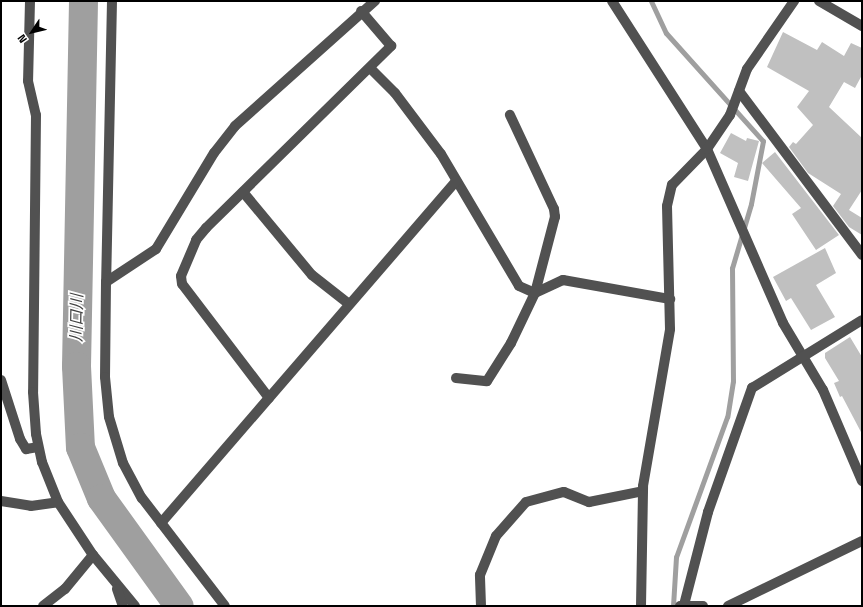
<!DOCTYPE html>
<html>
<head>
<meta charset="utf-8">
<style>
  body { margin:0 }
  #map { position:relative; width:863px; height:607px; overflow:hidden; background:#fff; font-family:"Space Grotesk","Noto Sans JP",sans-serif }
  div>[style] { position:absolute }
  .stream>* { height:5px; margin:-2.5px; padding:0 2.5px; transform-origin:2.5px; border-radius:2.5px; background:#9f9f9f }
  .river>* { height:29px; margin:-14.5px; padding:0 14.5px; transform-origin:14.5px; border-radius:14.5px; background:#9f9f9f }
  .building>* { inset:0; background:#c0c0c0 }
  .minor>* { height:10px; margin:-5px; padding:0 5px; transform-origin:5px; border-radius:5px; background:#515151 }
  span { translate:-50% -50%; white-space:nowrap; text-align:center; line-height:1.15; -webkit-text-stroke:3.5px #fff; paint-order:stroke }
  .water-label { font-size:16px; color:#404040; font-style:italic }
  .frame { position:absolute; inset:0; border:2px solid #000; pointer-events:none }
  .north { position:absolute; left:12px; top:12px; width:40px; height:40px; -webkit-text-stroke:3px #fff; paint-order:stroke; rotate:235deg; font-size:11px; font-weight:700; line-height:16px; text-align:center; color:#000 }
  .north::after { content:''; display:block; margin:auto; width:14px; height:18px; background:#000; clip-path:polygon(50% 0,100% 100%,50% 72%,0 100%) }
</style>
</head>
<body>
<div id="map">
  <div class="stream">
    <div style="left:651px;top:1px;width:35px;rotate:65deg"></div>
    <div style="left:666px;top:33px;width:145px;rotate:48.1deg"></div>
    <div style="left:763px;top:141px;width:64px;rotate:100.8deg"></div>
    <div style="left:751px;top:204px;width:67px;rotate:106.5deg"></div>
    <div style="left:732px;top:268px;width:113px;rotate:89.5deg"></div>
    <div style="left:733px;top:381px;width:36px;rotate:99deg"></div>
    <div style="left:727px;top:417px;width:149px;rotate:110deg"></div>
    <div style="left:676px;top:557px;width:49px;rotate:93.5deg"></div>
  </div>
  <div class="river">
    <div style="left:83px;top:1px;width:365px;rotate:91.1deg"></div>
    <div style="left:76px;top:366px;width:81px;rotate:87.2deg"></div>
    <div style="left:80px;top:447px;width:55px;rotate:67.6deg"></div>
    <div style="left:101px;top:498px;width:133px;rotate:54.2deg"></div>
  </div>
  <div class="building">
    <div style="clip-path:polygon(783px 32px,817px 50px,822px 42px,844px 56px,851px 43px,862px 48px,862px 75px,855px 88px,844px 82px,829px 107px,862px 138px,862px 190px,849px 210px,862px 218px,862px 235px,849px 227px,833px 206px,841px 194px,808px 173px,789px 147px,793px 142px,796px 144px,813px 125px,797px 107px,809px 91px,767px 67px)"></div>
    <div style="clip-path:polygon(731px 133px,746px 141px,747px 138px,759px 141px,748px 181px,734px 177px,738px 163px,720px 153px)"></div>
    <div style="clip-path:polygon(775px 152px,839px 235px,816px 250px,792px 214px,801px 208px,762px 163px)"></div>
    <div style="clip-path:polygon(825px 248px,836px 273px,816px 285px,835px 317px,811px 330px,791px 298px,786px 301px,773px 277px)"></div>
    <div style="clip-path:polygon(850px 337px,862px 357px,862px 434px,842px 396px,840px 397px,834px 383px,839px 381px,825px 358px,825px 353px)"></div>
  </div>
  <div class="minor">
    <div style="left:30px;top:1px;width:80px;rotate:91.4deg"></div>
    <div style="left:28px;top:81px;width:35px;rotate:77deg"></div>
    <div style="left:36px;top:115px;width:277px;rotate:90.6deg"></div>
    <div style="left:33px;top:392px;width:42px;rotate:85.9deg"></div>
    <div style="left:36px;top:434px;width:29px;rotate:78deg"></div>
    <div style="left:42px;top:462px;width:43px;rotate:68.2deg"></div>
    <div style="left:58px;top:502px;width:64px;rotate:56.6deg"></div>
    <div style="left:93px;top:555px;width:66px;rotate:50.5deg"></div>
    <div style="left:112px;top:1px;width:281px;rotate:91.2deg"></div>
    <div style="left:106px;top:282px;width:95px;rotate:90.6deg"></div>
    <div style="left:105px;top:377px;width:40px;rotate:84.3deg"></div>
    <div style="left:109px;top:417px;width:48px;rotate:73.1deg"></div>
    <div style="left:123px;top:463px;width:40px;rotate:62deg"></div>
    <div style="left:142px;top:498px;width:136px;rotate:52.5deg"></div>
    <div style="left:612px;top:1px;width:176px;rotate:57.3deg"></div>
    <div style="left:707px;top:149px;width:190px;rotate:66.4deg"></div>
    <div style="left:783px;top:323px;width:78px;rotate:59.2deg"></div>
    <div style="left:823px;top:390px;width:99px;rotate:66.8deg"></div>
    <div style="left:819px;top:1px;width:50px;rotate:30.2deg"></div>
    <div style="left:370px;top:68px;width:35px;rotate:45deg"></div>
    <div style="left:395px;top:93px;width:76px;rotate:53deg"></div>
    <div style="left:441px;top:154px;width:153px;rotate:59.4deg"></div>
    <div style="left:519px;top:286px;width:17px;rotate:24deg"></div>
    <div style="left:535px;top:293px;width:31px;rotate:-25deg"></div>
    <div style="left:563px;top:280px;width:109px;rotate:10.1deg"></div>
    <div style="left:739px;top:91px;width:205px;rotate:53.1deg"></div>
    <div style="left:243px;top:192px;width:108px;rotate:50.3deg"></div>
    <div style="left:312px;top:275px;width:47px;rotate:38.1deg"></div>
    <div style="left:106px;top:282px;width:60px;rotate:-33.4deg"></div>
    <div style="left:156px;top:249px;width:112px;rotate:-58.9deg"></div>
    <div style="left:214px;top:153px;width:34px;rotate:-52deg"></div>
    <div style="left:235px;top:126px;width:188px;rotate:-41.8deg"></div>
    <div style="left:456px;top:378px;width:31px;rotate:6deg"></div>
    <div style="left:487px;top:381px;width:45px;rotate:-57.7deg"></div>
    <div style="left:511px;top:343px;width:55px;rotate:-64.4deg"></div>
    <div style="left:535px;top:293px;width:79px;rotate:-75.3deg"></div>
    <div style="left:555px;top:217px;width:8px;rotate:-97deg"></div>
    <div style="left:554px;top:209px;width:104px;rotate:-115.1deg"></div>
    <div style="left:1px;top:380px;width:62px;rotate:72.1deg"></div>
    <div style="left:20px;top:439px;width:12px;rotate:59deg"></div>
    <div style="left:26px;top:449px;width:12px;rotate:-9deg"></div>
    <div style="left:269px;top:398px;width:143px;rotate:-127.3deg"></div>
    <div style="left:182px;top:284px;width:8px;rotate:-97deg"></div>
    <div style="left:181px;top:276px;width:39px;rotate:-67deg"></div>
    <div style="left:196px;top:240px;width:16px;rotate:-50deg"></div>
    <div style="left:206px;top:228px;width:260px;rotate:-44.5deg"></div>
    <div style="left:391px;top:46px;width:46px;rotate:-130.6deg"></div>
    <div style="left:1px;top:501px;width:30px;rotate:9deg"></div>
    <div style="left:31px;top:506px;width:27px;rotate:-8deg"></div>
    <div style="left:161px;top:523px;width:452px;rotate:-49.2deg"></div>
    <div style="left:117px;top:589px;width:18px;rotate:71deg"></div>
    <div style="left:684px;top:605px;width:96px;rotate:-75.5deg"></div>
    <div style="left:708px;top:512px;width:132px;rotate:-70.5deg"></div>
    <div style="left:752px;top:388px;width:129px;rotate:-31.7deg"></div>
    <div style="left:43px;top:606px;width:28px;rotate:-38deg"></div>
    <div style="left:65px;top:589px;width:44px;rotate:-50.5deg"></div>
    <div style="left:481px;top:606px;width:31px;rotate:-92deg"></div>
    <div style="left:480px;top:575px;width:42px;rotate:-67.7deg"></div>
    <div style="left:496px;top:536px;width:45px;rotate:-48.6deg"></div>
    <div style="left:526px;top:502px;width:39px;rotate:-15deg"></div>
    <div style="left:564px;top:492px;width:27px;rotate:22deg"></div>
    <div style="left:589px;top:502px;width:55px;rotate:-11.5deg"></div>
    <div style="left:641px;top:606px;width:120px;rotate:-89deg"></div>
    <div style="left:643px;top:486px;width:159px;rotate:-80.2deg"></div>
    <div style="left:670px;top:329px;width:123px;rotate:-91.4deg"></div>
    <div style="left:667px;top:206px;width:22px;rotate:-77deg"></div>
    <div style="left:672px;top:185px;width:50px;rotate:-45.8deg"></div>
    <div style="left:707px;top:149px;width:41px;rotate:-55.9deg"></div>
    <div style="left:730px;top:115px;width:49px;rotate:-69.7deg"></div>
    <div style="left:747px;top:69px;width:83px;rotate:-55.3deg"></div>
    <div style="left:680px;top:606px;width:23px"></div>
    <div style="left:728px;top:606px;width:149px;rotate:-25.9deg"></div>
  </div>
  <div class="water-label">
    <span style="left:77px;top:318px;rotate:-89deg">川口川</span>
  </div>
  <div class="frame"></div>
  <div class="north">N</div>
</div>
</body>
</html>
